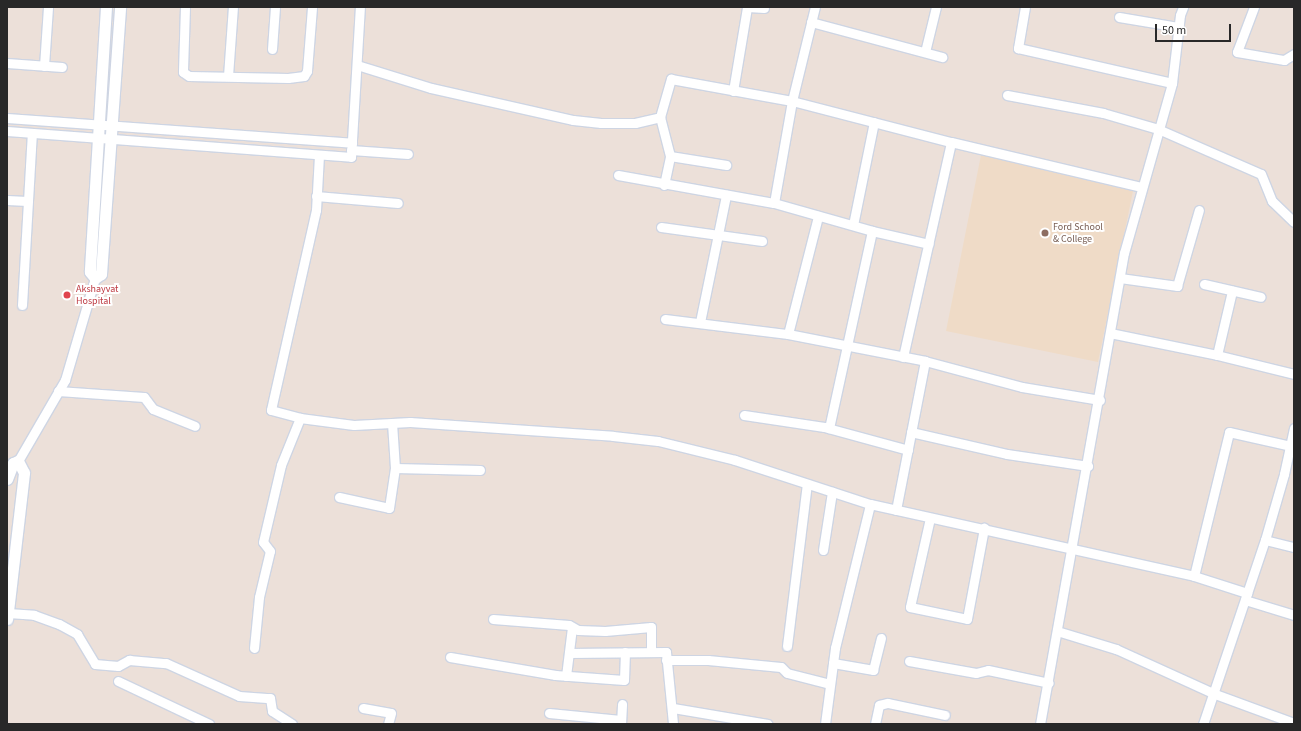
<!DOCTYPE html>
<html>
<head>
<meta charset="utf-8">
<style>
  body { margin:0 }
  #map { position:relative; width:1301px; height:731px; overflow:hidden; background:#ece0d9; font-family:"Source Sans 3",sans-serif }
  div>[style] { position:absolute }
  .education>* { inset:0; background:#efdbc7 }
  .roads { filter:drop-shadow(1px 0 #ced5e3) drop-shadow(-1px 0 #ced5e3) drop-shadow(0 1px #ced5e3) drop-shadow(0 -1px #ced5e3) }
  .minor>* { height:9px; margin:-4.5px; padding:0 4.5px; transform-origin:4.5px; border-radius:4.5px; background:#fff }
  .tertiary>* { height:11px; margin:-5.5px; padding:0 5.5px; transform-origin:5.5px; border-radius:5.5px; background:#fff }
  .dots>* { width:11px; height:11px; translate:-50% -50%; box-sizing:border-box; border:2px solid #fff; border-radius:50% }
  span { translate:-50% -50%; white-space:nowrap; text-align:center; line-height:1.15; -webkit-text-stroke:4px #fff; paint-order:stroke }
  .education-label { font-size:10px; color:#785e54 }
  .left { translate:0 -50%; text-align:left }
  .health-label { font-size:10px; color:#be3a42 }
  .frame { position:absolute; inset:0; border:8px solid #282828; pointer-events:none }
  .scale { position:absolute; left:1155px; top:24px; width:76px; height:18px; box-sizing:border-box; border:2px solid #282828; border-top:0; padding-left:5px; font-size:12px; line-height:14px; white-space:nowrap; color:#282828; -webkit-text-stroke:3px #fff; paint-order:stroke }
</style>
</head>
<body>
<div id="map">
  <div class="education">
    <div style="clip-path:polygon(981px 155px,1133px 191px,1098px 362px,946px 331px)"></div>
  </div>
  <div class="roads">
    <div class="minor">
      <div style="left:185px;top:7px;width:65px;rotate:91.8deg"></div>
      <div style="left:183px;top:72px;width:7px;rotate:34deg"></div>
      <div style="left:189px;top:76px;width:99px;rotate:1.2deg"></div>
      <div style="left:288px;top:78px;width:16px;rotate:-7deg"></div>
      <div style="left:304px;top:76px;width:6px;rotate:-59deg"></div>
      <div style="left:307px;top:71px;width:64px;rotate:-85.5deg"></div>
      <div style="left:748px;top:7px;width:16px;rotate:4deg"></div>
      <div style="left:1025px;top:7px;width:42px;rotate:99.7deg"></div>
      <div style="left:1018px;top:48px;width:158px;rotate:12.8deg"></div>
      <div style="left:1254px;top:7px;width:48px;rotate:110.7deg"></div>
      <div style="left:1237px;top:52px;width:48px;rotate:9.7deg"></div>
      <div style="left:1284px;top:60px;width:12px;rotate:-31deg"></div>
      <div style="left:1119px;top:17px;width:61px;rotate:9.5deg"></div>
      <div style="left:811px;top:22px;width:136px;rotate:15deg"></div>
      <div style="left:272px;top:49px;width:42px;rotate:-85.9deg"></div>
      <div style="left:925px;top:52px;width:46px;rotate:-76.3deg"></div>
      <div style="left:7px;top:63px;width:55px;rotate:4.2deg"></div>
      <div style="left:357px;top:65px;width:77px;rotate:17.3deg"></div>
      <div style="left:431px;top:88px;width:146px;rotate:12.7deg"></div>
      <div style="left:573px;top:120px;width:28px;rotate:6deg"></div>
      <div style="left:601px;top:123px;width:34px"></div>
      <div style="left:635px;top:123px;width:26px;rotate:-13deg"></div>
      <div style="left:660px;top:117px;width:40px;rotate:-74deg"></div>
      <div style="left:671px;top:79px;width:123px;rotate:10.3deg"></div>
      <div style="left:792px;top:101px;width:164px;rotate:14.5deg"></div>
      <div style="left:951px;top:142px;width:195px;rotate:13.3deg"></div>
      <div style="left:44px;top:66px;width:59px;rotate:-86.1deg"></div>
      <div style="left:228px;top:76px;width:69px;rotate:-85.9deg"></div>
      <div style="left:733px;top:91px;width:85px;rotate:-80.5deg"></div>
      <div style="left:1007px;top:95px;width:98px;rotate:10.6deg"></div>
      <div style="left:1103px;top:113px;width:57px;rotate:16.2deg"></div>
      <div style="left:1158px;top:129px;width:112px;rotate:23.6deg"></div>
      <div style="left:1261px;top:174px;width:29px;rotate:68deg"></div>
      <div style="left:1272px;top:201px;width:30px;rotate:44deg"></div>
      <div style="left:660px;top:117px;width:40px;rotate:75.6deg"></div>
      <div style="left:670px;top:156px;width:57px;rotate:9.1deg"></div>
      <div style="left:7px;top:118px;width:346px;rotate:4.1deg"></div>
      <div style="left:7px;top:131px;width:345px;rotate:4.3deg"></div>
      <div style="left:351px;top:157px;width:150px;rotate:-86.6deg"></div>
      <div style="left:351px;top:150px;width:57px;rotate:4deg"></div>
      <div style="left:319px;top:155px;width:55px;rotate:93.1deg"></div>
      <div style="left:316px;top:210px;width:205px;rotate:102.7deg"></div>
      <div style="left:271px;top:410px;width:30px;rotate:15deg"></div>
      <div style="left:300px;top:418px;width:54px;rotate:7.4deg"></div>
      <div style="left:354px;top:425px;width:56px;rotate:-3.1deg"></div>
      <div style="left:410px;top:422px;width:203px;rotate:3.9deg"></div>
      <div style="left:613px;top:436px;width:45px;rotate:6.3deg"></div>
      <div style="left:658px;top:441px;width:79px;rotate:13.9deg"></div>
      <div style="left:735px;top:460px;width:142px;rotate:18.1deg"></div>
      <div style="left:870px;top:504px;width:332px;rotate:12.5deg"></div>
      <div style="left:1194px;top:576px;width:56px;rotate:17.8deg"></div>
      <div style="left:618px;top:175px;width:158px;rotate:10.2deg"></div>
      <div style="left:774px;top:203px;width:102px;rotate:15.9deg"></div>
      <div style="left:872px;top:231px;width:202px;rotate:102.3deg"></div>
      <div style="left:664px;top:185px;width:30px;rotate:-78deg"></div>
      <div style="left:316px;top:196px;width:82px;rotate:4.9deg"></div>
      <div style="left:7px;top:200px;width:20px;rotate:3deg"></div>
      <div style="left:774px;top:203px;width:104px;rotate:-80deg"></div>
      <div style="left:792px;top:101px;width:97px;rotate:-76.3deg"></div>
      <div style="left:853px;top:225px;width:105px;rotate:-78.5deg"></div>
      <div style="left:661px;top:227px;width:102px;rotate:7.9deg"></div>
      <div style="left:872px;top:231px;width:58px;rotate:12.8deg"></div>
      <div style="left:1120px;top:278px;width:58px;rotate:8deg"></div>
      <div style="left:1177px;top:286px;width:79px;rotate:-73.9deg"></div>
      <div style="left:1204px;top:284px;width:58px;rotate:12.8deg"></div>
      <div style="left:22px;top:305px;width:172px;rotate:-86.7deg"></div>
      <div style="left:665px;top:319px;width:124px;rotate:7deg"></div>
      <div style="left:788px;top:334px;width:140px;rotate:11.1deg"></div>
      <div style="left:925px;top:361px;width:100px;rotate:15deg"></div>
      <div style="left:1022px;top:387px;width:79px;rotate:9.5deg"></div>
      <div style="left:700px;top:322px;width:130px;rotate:-78.4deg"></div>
      <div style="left:1110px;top:333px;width:109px;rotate:11.6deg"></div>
      <div style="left:1217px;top:355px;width:79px;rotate:13.9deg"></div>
      <div style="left:788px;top:334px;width:122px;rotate:-75.7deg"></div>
      <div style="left:1217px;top:355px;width:66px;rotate:-76.8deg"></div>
      <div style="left:903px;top:357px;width:220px;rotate:-77.4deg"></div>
      <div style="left:58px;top:391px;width:86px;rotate:4deg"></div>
      <div style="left:144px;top:397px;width:15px;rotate:53deg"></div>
      <div style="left:153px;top:409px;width:45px;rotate:22deg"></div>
      <div style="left:744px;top:415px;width:81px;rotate:8.5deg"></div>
      <div style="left:824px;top:427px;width:87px;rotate:15.3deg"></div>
      <div style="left:911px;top:432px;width:98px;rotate:12.9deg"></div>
      <div style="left:1007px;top:454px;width:82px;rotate:8.4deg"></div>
      <div style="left:18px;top:461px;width:94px;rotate:-59.9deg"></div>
      <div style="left:65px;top:380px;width:106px;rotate:-73.6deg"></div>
      <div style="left:395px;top:468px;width:85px;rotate:1.3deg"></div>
      <div style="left:339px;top:497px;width:51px;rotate:12.4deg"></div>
      <div style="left:389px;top:508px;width:40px;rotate:-81.5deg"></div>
      <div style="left:395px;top:468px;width:45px;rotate:-93.8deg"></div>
      <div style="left:896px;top:510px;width:152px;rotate:-79deg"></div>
      <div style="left:930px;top:518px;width:91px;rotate:102.7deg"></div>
      <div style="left:910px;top:607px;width:58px;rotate:11.9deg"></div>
      <div style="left:967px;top:619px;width:93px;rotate:-79.4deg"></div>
      <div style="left:1265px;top:540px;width:30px;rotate:14deg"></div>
      <div style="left:823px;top:550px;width:59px;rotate:-81.2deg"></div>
      <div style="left:1194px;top:576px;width:148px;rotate:-76.3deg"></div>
      <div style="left:1229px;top:432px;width:64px;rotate:12.7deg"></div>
      <div style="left:1245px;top:600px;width:51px;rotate:17deg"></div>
      <div style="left:8px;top:613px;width:26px;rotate:4deg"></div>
      <div style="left:34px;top:615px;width:27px;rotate:20deg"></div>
      <div style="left:59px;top:624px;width:21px;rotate:29deg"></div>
      <div style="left:77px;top:634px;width:35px;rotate:59deg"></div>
      <div style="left:95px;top:664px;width:23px;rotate:5deg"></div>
      <div style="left:118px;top:666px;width:13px;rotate:-29deg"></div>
      <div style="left:129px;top:660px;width:37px;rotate:5deg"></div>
      <div style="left:166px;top:663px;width:80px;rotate:24.3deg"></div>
      <div style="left:239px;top:696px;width:31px;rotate:4deg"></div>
      <div style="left:270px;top:698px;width:13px;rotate:81deg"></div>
      <div style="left:272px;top:711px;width:24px;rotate:33deg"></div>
      <div style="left:493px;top:619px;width:76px;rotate:4.5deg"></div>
      <div style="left:569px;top:625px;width:10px;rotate:29deg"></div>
      <div style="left:578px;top:630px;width:27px;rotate:2deg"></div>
      <div style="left:605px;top:631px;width:46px;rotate:-5deg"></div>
      <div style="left:651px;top:627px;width:24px;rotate:90deg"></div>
      <div style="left:1057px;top:631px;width:62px;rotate:17deg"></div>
      <div style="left:1116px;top:649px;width:109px;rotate:24.4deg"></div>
      <div style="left:1215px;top:694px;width:84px;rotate:20.2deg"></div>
      <div style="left:787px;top:646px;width:163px;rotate:-83deg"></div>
      <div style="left:254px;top:648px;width:51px;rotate:-84.4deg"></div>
      <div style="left:259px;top:597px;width:47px;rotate:-76.6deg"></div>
      <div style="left:270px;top:551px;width:11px;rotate:-128deg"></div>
      <div style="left:263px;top:542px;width:79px;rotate:-76.8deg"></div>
      <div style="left:281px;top:465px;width:51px;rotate:-68deg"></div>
      <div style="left:569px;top:653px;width:97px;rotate:-0.6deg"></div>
      <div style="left:666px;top:652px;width:72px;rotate:84.4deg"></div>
      <div style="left:450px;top:657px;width:107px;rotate:9.7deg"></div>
      <div style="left:555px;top:675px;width:69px;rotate:4.1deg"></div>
      <div style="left:624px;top:680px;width:28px;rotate:-88deg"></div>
      <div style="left:666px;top:660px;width:42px"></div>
      <div style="left:708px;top:660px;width:73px;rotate:5.5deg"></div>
      <div style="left:781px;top:667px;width:8px;rotate:45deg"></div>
      <div style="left:787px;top:673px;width:44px;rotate:14.3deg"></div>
      <div style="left:909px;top:661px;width:68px;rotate:10.2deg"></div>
      <div style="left:976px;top:673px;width:12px;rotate:-14deg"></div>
      <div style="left:988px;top:670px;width:62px;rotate:12deg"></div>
      <div style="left:833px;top:663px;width:41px;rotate:9.9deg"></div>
      <div style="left:873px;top:670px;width:33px;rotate:-76deg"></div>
      <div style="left:566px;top:676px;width:49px;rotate:-83deg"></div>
      <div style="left:118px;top:681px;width:101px;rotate:25.3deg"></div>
      <div style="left:363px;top:708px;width:28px;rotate:10deg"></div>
      <div style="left:391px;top:713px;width:11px;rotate:105deg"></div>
      <div style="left:673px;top:708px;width:96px;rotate:9.6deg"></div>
      <div style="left:549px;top:713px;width:72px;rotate:5.6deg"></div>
      <div style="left:621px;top:724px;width:20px;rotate:-87deg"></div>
      <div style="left:825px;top:724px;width:77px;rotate:-82.5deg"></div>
      <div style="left:835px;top:648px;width:148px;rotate:-76.3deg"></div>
      <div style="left:875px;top:724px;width:19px;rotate:-78deg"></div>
      <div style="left:879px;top:705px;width:9px;rotate:-13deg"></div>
      <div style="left:888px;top:703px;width:58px;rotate:11.9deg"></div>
      <div style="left:1040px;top:724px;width:478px;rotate:-79.9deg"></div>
      <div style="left:1124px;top:253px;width:177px;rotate:-74.2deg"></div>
      <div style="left:1172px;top:83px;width:68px;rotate:-83.3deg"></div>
      <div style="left:1180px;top:15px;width:9px;rotate:-69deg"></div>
      <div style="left:1203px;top:724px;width:194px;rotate:-71.4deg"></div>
      <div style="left:1265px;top:540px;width:69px;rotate:-73.9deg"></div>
      <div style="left:1284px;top:474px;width:47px;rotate:-77.7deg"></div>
    </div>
    <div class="tertiary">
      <div style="left:106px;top:7px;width:265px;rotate:93.5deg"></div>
      <div style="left:90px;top:272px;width:8px;rotate:50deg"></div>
      <div style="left:95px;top:278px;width:7px;rotate:-34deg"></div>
      <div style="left:101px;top:274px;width:268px;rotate:-85.9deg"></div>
      <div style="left:7px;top:479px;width:17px;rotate:-69deg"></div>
      <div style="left:13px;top:463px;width:5px;rotate:-22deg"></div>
      <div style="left:18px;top:461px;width:13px;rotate:63deg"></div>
      <div style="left:24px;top:473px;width:147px;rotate:96.6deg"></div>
    </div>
  </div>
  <div class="dots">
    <div style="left:1045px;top:233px;background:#8d6e63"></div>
    <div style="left:67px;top:295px;background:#e0444e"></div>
  </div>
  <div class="education-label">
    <span class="left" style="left:1053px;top:233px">Ford School<br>&amp; College</span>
  </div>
  <div class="health-label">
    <span class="left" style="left:76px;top:295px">Akshayvat<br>Hospital</span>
  </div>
  <div class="frame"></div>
  <div class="scale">50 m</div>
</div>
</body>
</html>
